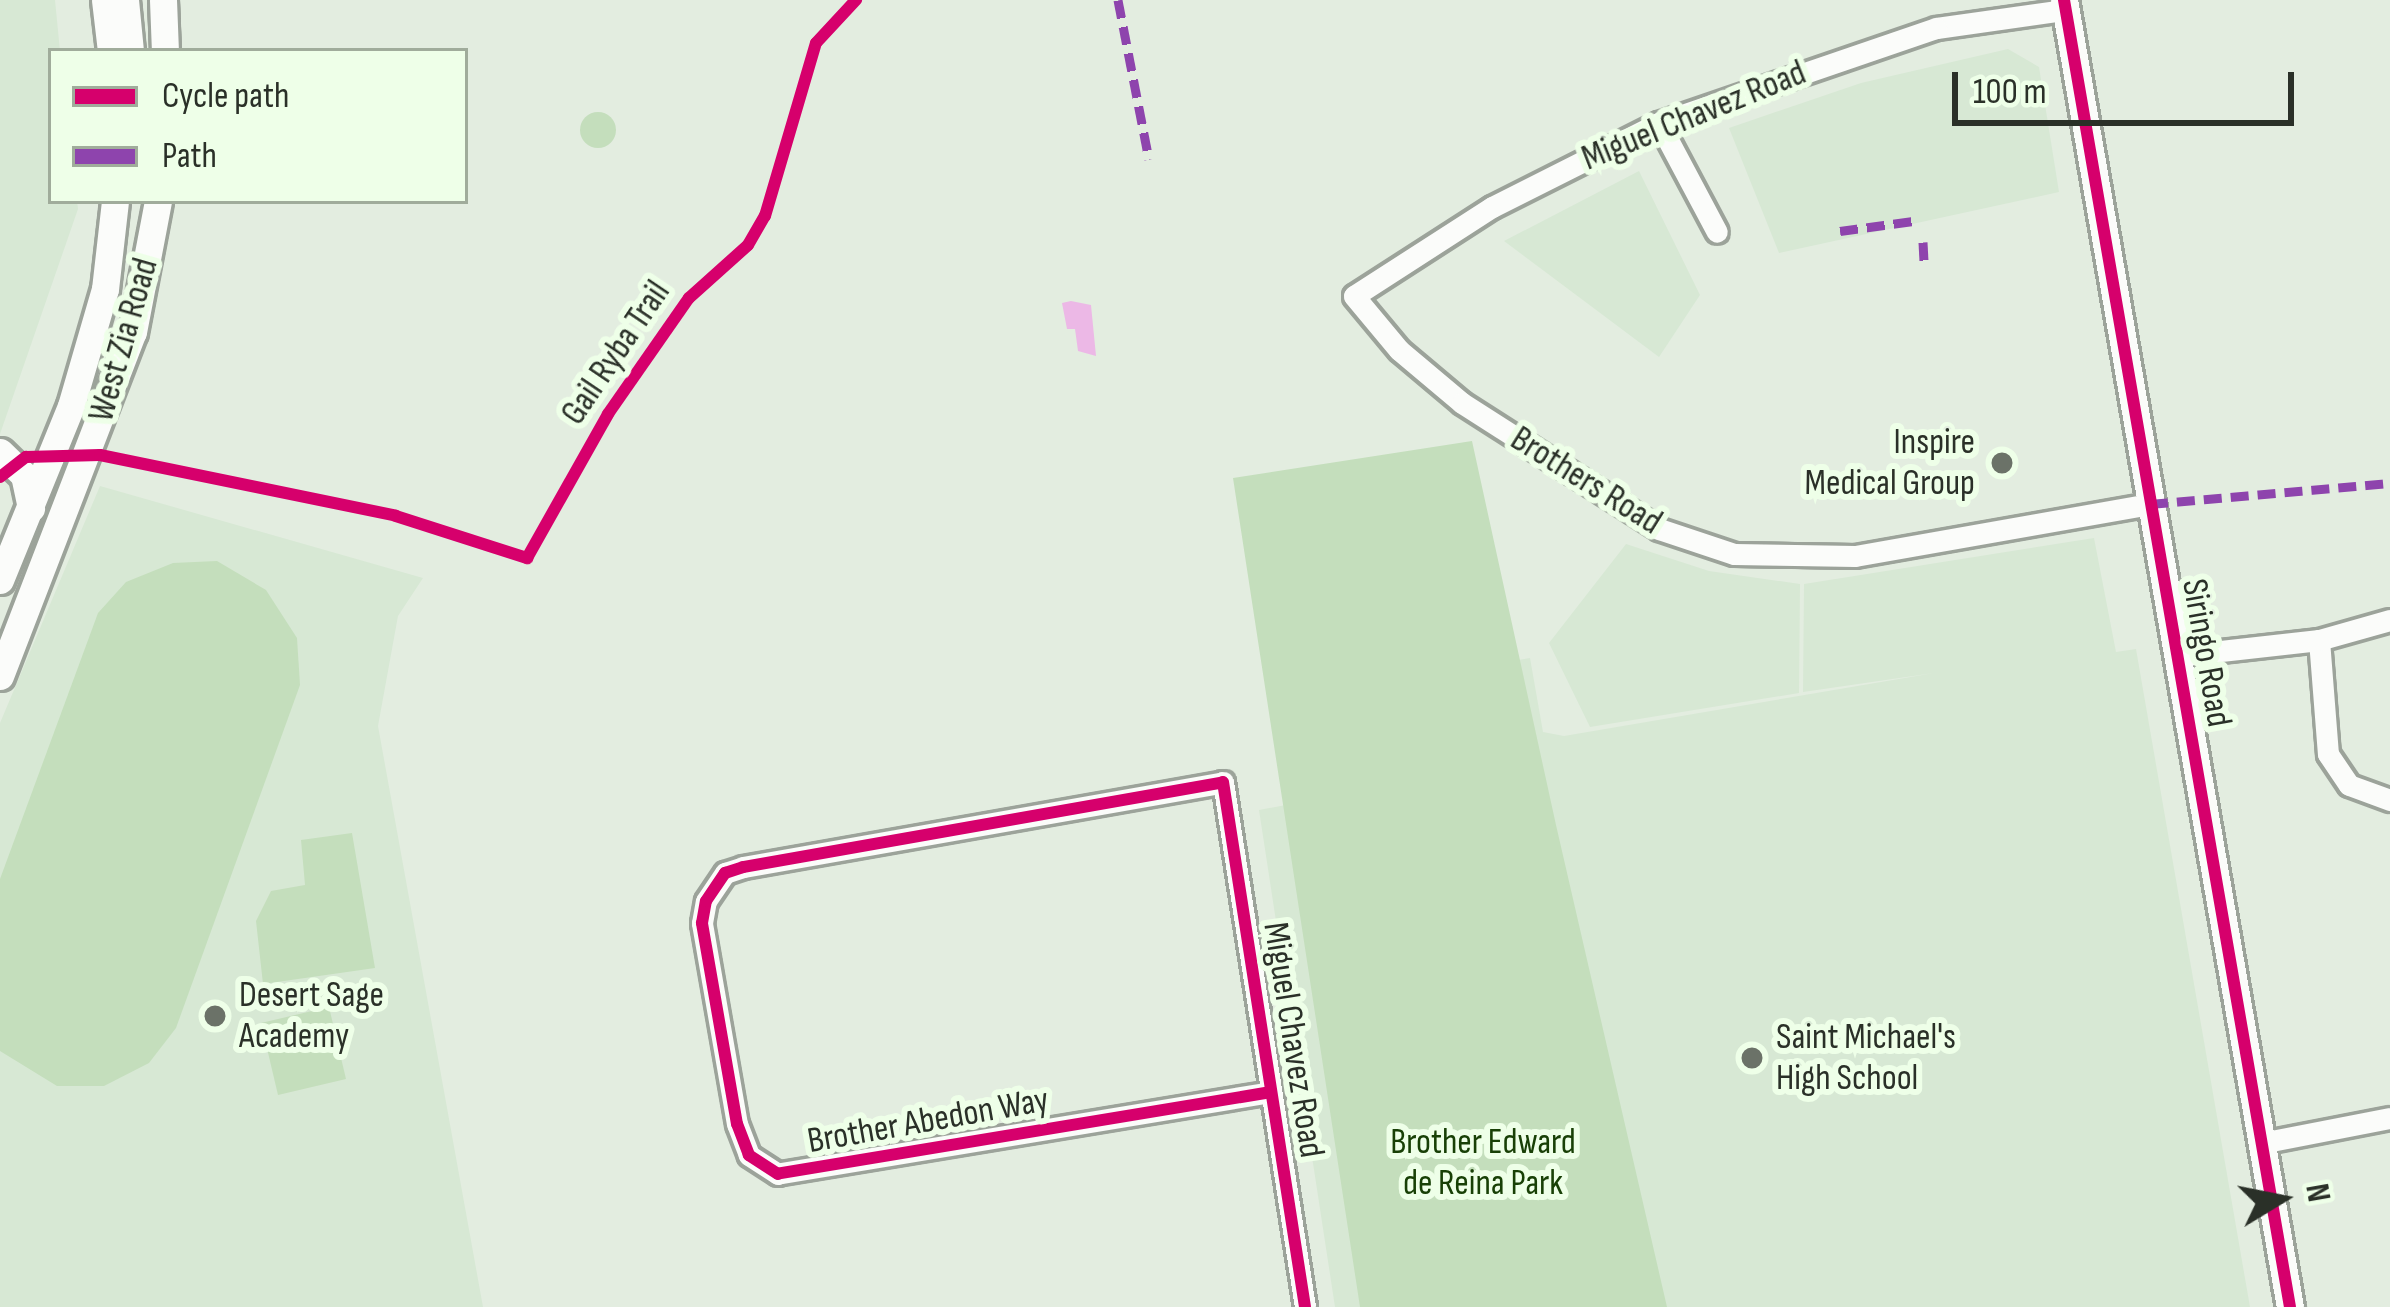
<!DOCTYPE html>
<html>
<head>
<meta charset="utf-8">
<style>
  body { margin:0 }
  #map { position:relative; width:2390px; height:1307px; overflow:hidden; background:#e3ede0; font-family:"Sofia Sans Condensed",sans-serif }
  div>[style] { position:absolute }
  .built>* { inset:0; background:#d7e8d4 }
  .green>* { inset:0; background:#c4debc }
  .round { border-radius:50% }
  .water>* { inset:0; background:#ecb8e6 }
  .roads { filter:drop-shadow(3px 0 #9ca39a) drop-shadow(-3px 0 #9ca39a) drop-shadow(0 3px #9ca39a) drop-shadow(0 -3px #9ca39a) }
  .minor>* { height:21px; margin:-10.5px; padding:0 10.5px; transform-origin:10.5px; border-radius:10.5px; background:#fbfcfa }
  .tertiary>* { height:27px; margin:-13.5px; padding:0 13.5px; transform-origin:13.5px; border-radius:13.5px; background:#fbfcfa }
  .quiet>* { height:9px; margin-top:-4.5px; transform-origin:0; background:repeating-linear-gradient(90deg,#8e44ad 0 18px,transparent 0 27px) }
  .cycleway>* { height:12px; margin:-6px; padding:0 6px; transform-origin:6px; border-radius:6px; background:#d6006c }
  .dots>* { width:33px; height:33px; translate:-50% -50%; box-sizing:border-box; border:6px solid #eeffe8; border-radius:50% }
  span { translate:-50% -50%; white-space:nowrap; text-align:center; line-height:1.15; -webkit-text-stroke:12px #eeffe8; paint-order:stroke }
  .street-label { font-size:36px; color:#2a3028 }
  .poi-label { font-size:36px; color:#2a3028 }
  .right { translate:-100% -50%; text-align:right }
  .left { translate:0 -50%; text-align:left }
  .park-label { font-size:36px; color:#184006 }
  .legend { position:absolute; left:48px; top:48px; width:420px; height:156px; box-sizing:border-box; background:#eeffe8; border:3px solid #a0ac9b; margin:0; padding:15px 21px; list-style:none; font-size:36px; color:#2a3028 }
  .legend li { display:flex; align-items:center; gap:24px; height:60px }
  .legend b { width:60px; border:3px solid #a0ac9b }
  .north { position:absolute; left:2222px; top:1139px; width:120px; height:120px; -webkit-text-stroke:9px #eeffe8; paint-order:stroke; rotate:80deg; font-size:33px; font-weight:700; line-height:48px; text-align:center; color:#2a3028 }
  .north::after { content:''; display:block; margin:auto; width:42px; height:54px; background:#2a3028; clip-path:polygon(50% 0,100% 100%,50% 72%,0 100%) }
  .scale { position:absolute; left:1952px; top:72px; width:342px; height:54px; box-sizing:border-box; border:6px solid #2a3028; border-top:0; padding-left:15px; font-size:36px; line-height:42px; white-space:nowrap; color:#2a3028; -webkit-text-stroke:9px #eeffe8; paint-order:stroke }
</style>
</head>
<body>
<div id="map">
  <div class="built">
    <div style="clip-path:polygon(0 0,55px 0,60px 51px,51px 51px,51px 201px,77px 201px,78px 209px,0 434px)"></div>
    <div style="clip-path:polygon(2008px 49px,2039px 67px,2059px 192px,1779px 253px,1729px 128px,1861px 83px)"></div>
    <div style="clip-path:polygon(1639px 171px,1700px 295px,1659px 357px,1504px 241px)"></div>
    <div style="clip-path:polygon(100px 486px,423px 578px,398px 616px,378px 726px,483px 1307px,0 1307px,0 723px)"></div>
    <div style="clip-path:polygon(2094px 538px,2116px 652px,2136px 649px,2250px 1307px,1335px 1307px,1259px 810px,1302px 802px,1511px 661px,1530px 658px,1543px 732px,1564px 736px,1934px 673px,1803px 692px,1804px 584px)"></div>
    <div style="clip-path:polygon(1626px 544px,1709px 571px,1800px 584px,1799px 693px,1590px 727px,1549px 643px)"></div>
  </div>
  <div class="green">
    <div class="round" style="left:580px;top:112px;width:36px;height:36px"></div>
    <div style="clip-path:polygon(1472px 441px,1556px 825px,1667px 1307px,1360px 1307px,1233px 478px)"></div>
    <div style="clip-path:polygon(217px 561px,266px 590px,297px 638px,300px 685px,176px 1028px,149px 1063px,104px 1086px,57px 1086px,0 1051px,0 879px,98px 613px,126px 582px,173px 563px)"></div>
    <div style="clip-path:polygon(352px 833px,375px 968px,263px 984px,256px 921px,271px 891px,305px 885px,301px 840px)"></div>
    <div style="clip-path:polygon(329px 1007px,346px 1079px,278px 1095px,261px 1023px)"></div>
  </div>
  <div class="water">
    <div style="clip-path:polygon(1071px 301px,1091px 305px,1096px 356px,1078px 351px,1075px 329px,1067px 329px,1062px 303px)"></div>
  </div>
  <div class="roads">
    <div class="minor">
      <div style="left:2063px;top:10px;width:128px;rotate:171.9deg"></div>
      <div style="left:1936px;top:28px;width:293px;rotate:161.1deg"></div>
      <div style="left:1659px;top:123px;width:187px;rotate:153.3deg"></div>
      <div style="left:1492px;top:207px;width:164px;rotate:147.2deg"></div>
      <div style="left:1354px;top:296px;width:70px;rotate:50.2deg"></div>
      <div style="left:1399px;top:350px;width:82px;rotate:40.1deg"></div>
      <div style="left:1462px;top:403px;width:234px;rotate:32.6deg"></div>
      <div style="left:1659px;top:529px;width:79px;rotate:18.4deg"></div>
      <div style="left:1734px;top:554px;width:121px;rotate:0.9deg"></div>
      <div style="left:1855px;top:556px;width:300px;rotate:-10deg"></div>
      <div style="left:1659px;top:123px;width:123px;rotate:62deg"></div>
      <div style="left:2319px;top:640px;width:114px;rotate:85.5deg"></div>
      <div style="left:2328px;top:754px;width:37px;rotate:56deg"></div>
      <div style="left:2349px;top:785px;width:44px;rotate:20.1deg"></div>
      <div style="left:2176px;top:656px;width:144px;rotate:-6.4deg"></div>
      <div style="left:2319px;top:640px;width:74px;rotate:-15.7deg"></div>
      <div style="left:1271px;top:1092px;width:500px;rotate:170.6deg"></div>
      <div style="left:778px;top:1174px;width:35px;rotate:-147deg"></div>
      <div style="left:749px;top:1155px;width:33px;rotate:-111deg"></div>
      <div style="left:737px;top:1124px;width:204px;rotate:-99.9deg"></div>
      <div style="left:702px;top:923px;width:22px;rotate:-80deg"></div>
      <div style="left:706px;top:901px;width:34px;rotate:-56deg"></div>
      <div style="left:725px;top:873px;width:19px;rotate:-18deg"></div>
      <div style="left:743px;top:867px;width:487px;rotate:-10deg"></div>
      <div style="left:1223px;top:782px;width:531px;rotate:81.12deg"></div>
      <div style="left:2261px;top:1143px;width:131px;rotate:-11deg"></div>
    </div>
    <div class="tertiary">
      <div style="left:105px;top:0;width:51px;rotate:83.3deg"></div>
      <div style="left:125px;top:0;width:51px;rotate:84.4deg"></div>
      <div style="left:163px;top:0;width:51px;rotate:87.8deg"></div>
      <div style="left:2064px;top:0;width:1326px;rotate:80.19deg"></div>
      <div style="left:0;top:452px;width:33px;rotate:44deg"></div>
      <div style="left:24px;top:475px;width:34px;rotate:78deg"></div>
      <div style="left:0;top:580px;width:188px;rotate:-67.8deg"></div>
      <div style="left:71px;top:406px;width:122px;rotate:-73.8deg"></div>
      <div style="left:105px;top:289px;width:89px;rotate:-83.5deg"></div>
      <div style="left:0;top:676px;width:369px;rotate:-68.9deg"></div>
      <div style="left:133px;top:332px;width:133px;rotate:-79.2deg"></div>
    </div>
  </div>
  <div class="quiet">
    <div style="left:1118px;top:0;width:162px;rotate:79deg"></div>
    <div style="left:1840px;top:231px;width:74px;rotate:-7.8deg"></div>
    <div style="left:1923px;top:242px;width:21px;rotate:87deg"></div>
    <div style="left:2150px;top:504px;width:241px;rotate:-5deg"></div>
  </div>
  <div class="cycleway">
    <div style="left:2064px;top:0;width:1326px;rotate:80.19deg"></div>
    <div style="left:0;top:477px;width:33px;rotate:-38deg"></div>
    <div style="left:26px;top:457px;width:74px;rotate:-1.5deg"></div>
    <div style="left:100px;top:455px;width:302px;rotate:11.6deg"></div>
    <div style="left:396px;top:516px;width:138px;rotate:17.8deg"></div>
    <div style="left:527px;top:558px;width:165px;rotate:-60.6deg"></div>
    <div style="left:608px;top:414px;width:141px;rotate:-55.1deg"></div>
    <div style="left:689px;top:298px;width:79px;rotate:-41.9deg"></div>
    <div style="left:748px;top:245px;width:34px;rotate:-60deg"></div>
    <div style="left:765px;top:216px;width:180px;rotate:-73.6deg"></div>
    <div style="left:816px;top:43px;width:59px;rotate:-47.1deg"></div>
    <div style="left:1271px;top:1092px;width:500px;rotate:170.6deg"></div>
    <div style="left:778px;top:1174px;width:35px;rotate:-147deg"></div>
    <div style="left:749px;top:1155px;width:33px;rotate:-111deg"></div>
    <div style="left:737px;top:1124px;width:204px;rotate:-99.9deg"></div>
    <div style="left:702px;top:923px;width:22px;rotate:-80deg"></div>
    <div style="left:706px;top:901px;width:34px;rotate:-56deg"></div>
    <div style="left:725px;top:873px;width:19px;rotate:-18deg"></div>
    <div style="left:743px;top:867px;width:487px;rotate:-10deg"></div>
    <div style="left:1223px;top:782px;width:531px;rotate:81.12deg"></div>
  </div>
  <div class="dots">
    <div style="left:2002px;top:463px;background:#6b7268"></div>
    <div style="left:215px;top:1016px;background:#6b7268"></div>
    <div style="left:1752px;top:1058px;background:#6b7268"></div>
  </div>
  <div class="street-label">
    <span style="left:1694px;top:116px;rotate:-22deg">Miguel Chavez Road</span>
    <span style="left:124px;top:340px;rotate:-74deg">West Zia Road</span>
    <span style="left:616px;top:353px;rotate:-56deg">Gail Ryba Trail</span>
    <span style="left:1586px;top:481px;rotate:32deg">Brothers Road</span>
    <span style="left:2206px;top:653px;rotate:80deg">Siringo Road</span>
    <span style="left:1293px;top:1040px;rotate:81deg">Miguel Chavez Road</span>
    <span style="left:928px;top:1121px;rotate:-10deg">Brother Abedon Way</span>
  </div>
  <div class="poi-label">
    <span class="right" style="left:1975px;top:463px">Inspire<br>Medical Group</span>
    <span class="left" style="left:239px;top:1016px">Desert Sage<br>Academy</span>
    <span class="left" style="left:1776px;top:1058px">Saint Michael's<br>High School</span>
  </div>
  <div class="park-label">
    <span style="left:1483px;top:1163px">Brother Edward<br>de Reina Park</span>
  </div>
  <ul class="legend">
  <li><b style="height:15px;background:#d6006c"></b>Cycle path</li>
  <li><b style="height:15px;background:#8e44ad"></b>Path</li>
  </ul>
  <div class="north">N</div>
  <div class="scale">100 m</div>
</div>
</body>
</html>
